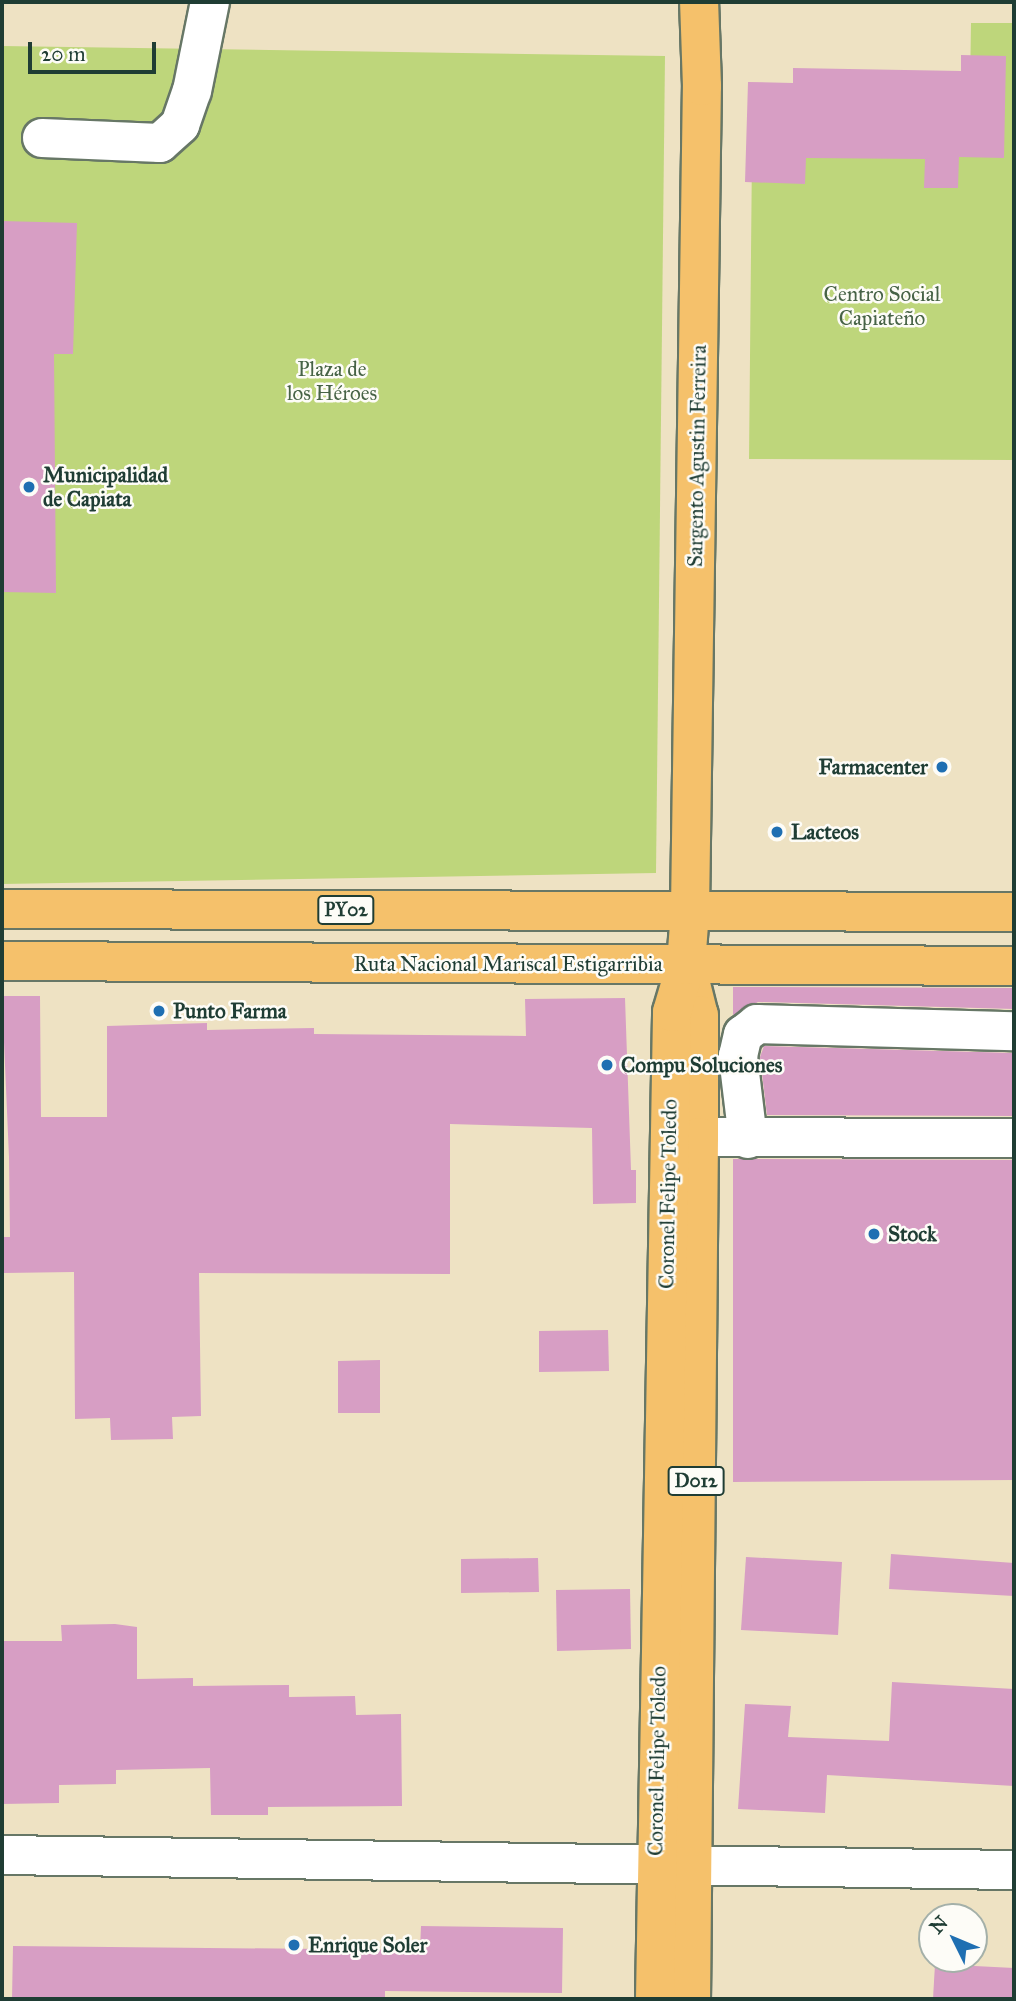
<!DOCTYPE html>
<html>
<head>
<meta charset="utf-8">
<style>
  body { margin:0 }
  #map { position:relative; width:1016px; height:2001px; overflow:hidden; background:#eee2c3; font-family:"IM FELL Great Primer",serif }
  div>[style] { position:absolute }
  .green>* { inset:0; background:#bed67b }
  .building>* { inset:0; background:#d79ec4 }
  .roads { filter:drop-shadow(2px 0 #677766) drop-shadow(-2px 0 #677766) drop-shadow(0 2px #677766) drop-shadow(0 -2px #677766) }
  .minor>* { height:38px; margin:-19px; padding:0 19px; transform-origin:19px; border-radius:19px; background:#fff }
  .major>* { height:38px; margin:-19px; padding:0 19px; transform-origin:19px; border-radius:19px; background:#f5c16b }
  .highway>* { height:38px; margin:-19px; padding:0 19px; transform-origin:19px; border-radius:19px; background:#f5c16b }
  .dots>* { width:19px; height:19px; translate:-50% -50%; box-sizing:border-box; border:4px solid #fdfcf7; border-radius:50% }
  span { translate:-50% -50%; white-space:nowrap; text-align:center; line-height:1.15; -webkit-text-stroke:5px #fdfcf7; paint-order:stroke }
  .shield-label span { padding:2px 5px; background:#fdfcf7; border:2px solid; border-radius:5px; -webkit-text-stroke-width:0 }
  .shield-label { font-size:19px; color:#1f3d34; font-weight:700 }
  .park-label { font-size:21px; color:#476346 }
  .street-label { font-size:21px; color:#1f3d34 }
  .poi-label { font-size:21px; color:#1f3d34; font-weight:700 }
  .left { translate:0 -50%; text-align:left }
  .right { translate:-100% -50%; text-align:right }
  .frame { position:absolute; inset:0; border:4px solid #1f3d34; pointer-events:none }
  .north { position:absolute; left:918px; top:1903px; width:70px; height:70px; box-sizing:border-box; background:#fdfcf7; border:2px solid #a4b0a9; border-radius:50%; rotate:313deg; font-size:19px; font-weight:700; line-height:28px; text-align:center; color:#1f3d34 }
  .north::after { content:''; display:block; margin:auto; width:24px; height:32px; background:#1f6fb2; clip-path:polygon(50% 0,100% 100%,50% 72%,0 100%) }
  .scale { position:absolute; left:28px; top:42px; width:128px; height:32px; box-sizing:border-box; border:4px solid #1f3d34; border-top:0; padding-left:9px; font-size:21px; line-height:24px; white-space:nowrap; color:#1f3d34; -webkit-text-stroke:5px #fdfcf7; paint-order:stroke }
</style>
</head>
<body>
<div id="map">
  <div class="green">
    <div style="clip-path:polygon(971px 23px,1014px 23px,1014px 460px,749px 459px,752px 152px,969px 153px)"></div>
    <div style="clip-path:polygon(2px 46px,665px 56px,656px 873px,2px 884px)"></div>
  </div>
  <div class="building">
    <div style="clip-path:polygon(961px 55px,1006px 56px,1004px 158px,959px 157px,958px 188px,924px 188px,925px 159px,806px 158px,805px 184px,745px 182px,748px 82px,793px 83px,793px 68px,961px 71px)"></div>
    <div style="clip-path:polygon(2px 221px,77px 223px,73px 354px,54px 354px,56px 593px,2px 592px)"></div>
    <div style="clip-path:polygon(733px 987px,1014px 988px,1014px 1009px,758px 1002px,733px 1015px)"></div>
    <div style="clip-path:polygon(2px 996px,40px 996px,41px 1117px,107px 1117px,107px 1026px,207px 1023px,207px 1030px,314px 1028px,314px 1034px,526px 1036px,525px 999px,625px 998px,631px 1170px,636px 1170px,636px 1203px,593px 1204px,592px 1128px,450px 1124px,450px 1274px,199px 1273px,201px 1416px,172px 1417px,173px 1439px,111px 1440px,110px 1418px,75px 1419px,74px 1272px,4px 1273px,4px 1237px,10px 1237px,9px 1157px)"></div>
    <div style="clip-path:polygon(764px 1046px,1014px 1053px,1014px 1116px,767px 1115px,760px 1057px)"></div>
    <div style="clip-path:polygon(733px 1159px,1014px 1160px,1014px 1480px,733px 1482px)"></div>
    <div style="clip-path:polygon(608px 1330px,609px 1371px,539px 1372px,539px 1331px)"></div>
    <div style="clip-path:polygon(380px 1360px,380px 1413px,338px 1413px,338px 1361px)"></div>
    <div style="clip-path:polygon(891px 1554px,1014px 1563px,1014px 1596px,889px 1589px)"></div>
    <div style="clip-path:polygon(746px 1557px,842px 1562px,838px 1635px,741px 1630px)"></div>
    <div style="clip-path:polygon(538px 1558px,539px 1592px,461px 1593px,461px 1559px)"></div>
    <div style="clip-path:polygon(630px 1589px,631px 1649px,557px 1651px,556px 1590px)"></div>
    <div style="clip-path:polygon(115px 1624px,137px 1627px,137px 1679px,193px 1678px,193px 1686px,289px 1685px,289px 1697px,355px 1696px,356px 1715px,401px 1714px,402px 1806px,268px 1807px,268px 1815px,211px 1815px,210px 1768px,116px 1770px,116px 1784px,59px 1785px,59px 1803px,2px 1804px,2px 1641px,62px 1641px,61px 1625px)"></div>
    <div style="clip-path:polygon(892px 1682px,1014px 1689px,1014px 1786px,827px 1775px,825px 1813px,738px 1809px,745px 1704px,791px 1706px,788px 1737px,889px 1741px)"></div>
    <div style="clip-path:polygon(421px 1926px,563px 1928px,562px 1993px,385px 1991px,385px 1999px,12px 1999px,13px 1946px,420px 1950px)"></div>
    <div style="clip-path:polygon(935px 1964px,1014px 1968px,1014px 1999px,933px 1999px)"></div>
  </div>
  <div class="roads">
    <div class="minor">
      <div style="left:42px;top:138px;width:118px;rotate:2.4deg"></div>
      <div style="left:160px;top:143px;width:27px;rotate:-42deg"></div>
      <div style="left:180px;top:125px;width:36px;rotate:-71deg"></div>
      <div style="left:192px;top:91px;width:91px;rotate:-78.6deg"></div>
      <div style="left:699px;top:1137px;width:315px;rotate:0.2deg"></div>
      <div style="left:748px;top:1139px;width:84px;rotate:-96.9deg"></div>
      <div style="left:738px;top:1056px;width:22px;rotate:-77deg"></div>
      <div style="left:743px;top:1035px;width:18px;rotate:-38deg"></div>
      <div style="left:757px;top:1024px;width:257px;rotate:1.6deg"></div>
      <div style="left:2px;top:1855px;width:1012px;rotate:0.85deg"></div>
    </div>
    <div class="major">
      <div style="left:691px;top:984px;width:32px;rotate:76deg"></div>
      <div style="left:699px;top:1015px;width:122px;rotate:90deg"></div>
      <div style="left:699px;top:1137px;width:862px;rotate:90.53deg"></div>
      <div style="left:655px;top:1999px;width:987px;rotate:-89.01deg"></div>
      <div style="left:672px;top:1012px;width:49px;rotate:-73.4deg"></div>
      <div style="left:686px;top:965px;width:55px;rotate:-85.8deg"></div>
      <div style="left:690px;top:910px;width:824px;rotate:-89.17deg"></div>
      <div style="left:702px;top:86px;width:84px;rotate:-92deg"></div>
    </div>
    <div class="highway">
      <div style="left:2px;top:909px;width:1012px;rotate:0.17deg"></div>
      <div style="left:2px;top:961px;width:1012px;rotate:0.28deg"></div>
    </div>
  </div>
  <div class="dots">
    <div style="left:29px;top:487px;background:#1f6fb2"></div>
    <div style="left:942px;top:767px;background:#1f6fb2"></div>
    <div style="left:777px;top:832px;background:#1f6fb2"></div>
    <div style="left:159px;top:1011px;background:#1f6fb2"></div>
    <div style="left:607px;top:1065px;background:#1f6fb2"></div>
    <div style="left:874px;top:1234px;background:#1f6fb2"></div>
    <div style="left:294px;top:1945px;background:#1f6fb2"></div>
  </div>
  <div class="shield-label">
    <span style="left:346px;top:910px">PY02</span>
    <span style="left:696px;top:1481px">D012</span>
  </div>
  <div class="park-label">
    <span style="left:882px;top:306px">Centro Social<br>Capiateño</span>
    <span style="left:332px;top:381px">Plaza de<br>los Héroes</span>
  </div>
  <div class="street-label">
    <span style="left:697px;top:456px;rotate:-89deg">Sargento Agustin Ferreira</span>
    <span style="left:508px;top:964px">Ruta Nacional Mariscal Estigarribia</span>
    <span style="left:668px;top:1194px;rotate:-89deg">Coronel Felipe Toledo</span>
    <span style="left:657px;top:1761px;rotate:-89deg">Coronel Felipe Toledo</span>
  </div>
  <div class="poi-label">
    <span class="left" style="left:43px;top:487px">Municipalidad<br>de Capiata</span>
    <span class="right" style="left:928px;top:767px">Farmacenter</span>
    <span class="left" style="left:791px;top:832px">Lacteos</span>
    <span class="left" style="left:173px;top:1011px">Punto Farma</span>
    <span class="left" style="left:621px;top:1065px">Compu Soluciones</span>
    <span class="left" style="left:888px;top:1234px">Stock</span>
    <span class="left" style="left:308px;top:1945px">Enrique Soler</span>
  </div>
  <div class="frame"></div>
  <div class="north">N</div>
  <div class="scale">20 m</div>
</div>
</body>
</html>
